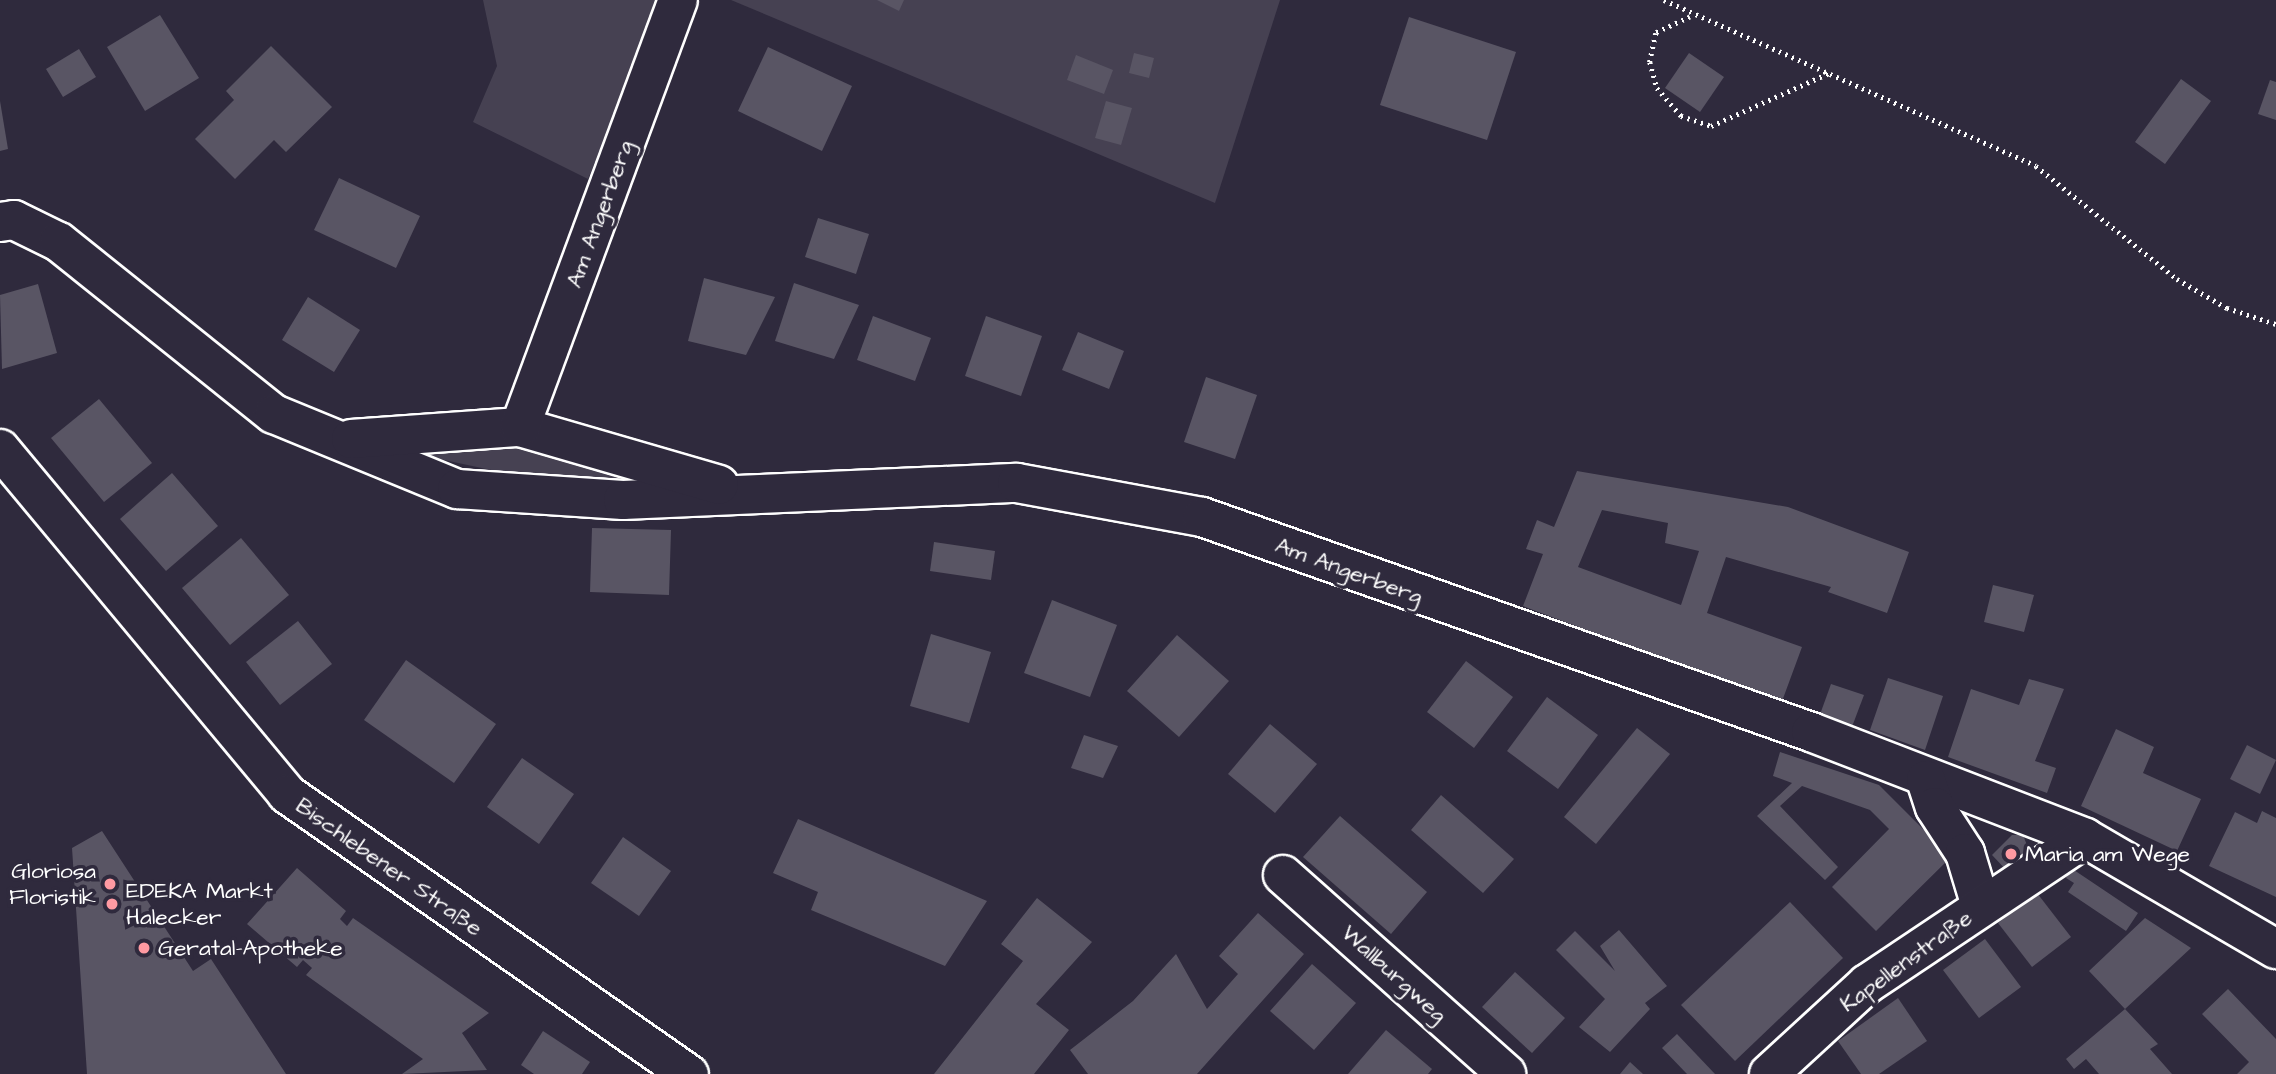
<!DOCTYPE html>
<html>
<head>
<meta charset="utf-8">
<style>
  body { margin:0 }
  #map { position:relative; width:2276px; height:1074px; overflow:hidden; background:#2f2a3d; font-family:"Architects Daughter",sans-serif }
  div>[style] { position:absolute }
  .green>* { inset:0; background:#464152 }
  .building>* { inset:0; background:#595564 }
  .path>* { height:4.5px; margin-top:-2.25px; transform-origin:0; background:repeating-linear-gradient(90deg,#fff 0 2px,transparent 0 7px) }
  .roads { filter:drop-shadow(2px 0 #fff) drop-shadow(-2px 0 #fff) drop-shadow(0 2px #fff) drop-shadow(0 -2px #fff) }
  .minor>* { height:38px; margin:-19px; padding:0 19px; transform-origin:19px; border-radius:19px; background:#2f2a3d }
  .dots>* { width:19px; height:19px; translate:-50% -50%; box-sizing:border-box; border:4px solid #2f2a3d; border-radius:50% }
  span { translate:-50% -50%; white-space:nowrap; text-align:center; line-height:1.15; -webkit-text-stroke:7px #2f2a3d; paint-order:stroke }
  .street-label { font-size:23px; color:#fff }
  .poi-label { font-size:23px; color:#fff }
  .left { translate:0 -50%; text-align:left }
  .right { translate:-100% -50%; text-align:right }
</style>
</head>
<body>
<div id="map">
  <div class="green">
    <div style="clip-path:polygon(483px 0,661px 0,588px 179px,473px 122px,497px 66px)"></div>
    <div style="clip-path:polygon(731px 0,1280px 0,1215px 203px)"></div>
    <div style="clip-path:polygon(524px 445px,647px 479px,533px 479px,411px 453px)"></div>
  </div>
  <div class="building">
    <div style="clip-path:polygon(877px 0,904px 0,899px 11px)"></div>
    <div style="clip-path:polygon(160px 15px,199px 78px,145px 111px,107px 47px)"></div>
    <div style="clip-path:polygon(1409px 17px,1516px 52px,1487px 140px,1380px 105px)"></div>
    <div style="clip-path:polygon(271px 46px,332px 107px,286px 152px,274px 140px,235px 179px,195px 139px,234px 100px,226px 91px)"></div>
    <div style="clip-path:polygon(768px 47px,852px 86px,822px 151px,738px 111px)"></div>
    <div style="clip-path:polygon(79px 49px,96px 77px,63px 97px,46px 69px)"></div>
    <div style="clip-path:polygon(1134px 53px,1154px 58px,1149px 78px,1129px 73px)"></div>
    <div style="clip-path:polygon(1689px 53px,1724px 77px,1700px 112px,1665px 88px)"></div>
    <div style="clip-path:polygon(1076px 55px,1113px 70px,1104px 94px,1067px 80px)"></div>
    <div style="clip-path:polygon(2181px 79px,2211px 101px,2165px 164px,2135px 142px)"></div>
    <div style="clip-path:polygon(2270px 80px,2276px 82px,2276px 120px,2258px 114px)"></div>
    <div style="clip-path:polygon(0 101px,8px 149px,0 151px)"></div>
    <div style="clip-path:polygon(1106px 101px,1132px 108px,1121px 145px,1095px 138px)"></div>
    <div style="clip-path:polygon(339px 178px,420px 216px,396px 268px,314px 230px)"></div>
    <div style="clip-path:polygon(818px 218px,869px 234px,856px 274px,805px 257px)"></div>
    <div style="clip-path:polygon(704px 278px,775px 297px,746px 355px,688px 341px)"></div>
    <div style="clip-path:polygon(794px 283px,859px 305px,834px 359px,775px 341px)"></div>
    <div style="clip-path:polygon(38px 284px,57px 353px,2px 369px,0 295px)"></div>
    <div style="clip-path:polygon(308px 297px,360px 330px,334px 372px,282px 340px)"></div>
    <div style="clip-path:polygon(873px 316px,931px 338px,915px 381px,857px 360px)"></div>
    <div style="clip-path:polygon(986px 316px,1042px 336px,1021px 396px,965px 376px)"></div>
    <div style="clip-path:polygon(1078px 332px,1124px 351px,1109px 389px,1062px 370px)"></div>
    <div style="clip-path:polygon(1206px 377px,1257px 395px,1235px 459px,1184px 442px)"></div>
    <div style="clip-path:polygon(99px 399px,152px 463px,104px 502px,51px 438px)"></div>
    <div style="clip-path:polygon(evenodd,1577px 471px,1788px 507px,1909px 552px,1887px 613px,1828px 592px,1831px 587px,1726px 557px,1707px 613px,1802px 647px,1781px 704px,1523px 606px,1543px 554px,1526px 549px,1537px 520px,1554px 527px,1577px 471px,1602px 510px,1668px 523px,1665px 543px,1699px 551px,1681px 605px,1578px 567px,1602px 510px)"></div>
    <div style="clip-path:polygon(172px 473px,218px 526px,166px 571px,120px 519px)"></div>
    <div style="clip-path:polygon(592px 528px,671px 530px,669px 595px,590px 592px)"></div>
    <div style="clip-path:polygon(241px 538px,289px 595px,230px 645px,182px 588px)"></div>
    <div style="clip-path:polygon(934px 542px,995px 551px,991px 580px,930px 571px)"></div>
    <div style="clip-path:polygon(1993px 585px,2034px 595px,2024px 632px,1984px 622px)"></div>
    <div style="clip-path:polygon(1052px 600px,1117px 625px,1090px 697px,1024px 673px)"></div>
    <div style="clip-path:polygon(298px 621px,332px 664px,280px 705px,246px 662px)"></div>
    <div style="clip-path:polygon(931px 634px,991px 652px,969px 723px,910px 706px)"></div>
    <div style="clip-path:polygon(1177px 635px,1229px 681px,1179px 737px,1127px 691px)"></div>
    <div style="clip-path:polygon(406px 660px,496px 724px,454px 783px,364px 720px)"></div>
    <div style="clip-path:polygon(1466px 661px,1513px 697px,1474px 748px,1427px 712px)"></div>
    <div style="clip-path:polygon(1888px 678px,1943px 696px,1925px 750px,1870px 730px)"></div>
    <div style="clip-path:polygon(2029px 679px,2064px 689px,2035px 761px,2056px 768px,2047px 793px,1948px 757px,1971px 689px,2019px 705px)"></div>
    <div style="clip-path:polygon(1831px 684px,1864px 695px,1850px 732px,1818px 720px)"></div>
    <div style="clip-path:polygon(1547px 697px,1598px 735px,1558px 789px,1507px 751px)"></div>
    <div style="clip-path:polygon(1270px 724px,1317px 764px,1275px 813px,1228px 774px)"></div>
    <div style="clip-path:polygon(1637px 728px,1670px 754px,1596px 844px,1564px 817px)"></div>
    <div style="clip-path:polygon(2116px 729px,2154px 747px,2143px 773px,2201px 799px,2177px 851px,2081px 806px)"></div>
    <div style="clip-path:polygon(1084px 735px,1118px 746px,1103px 778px,1071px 768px)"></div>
    <div style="clip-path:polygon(2247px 745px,2276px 760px,2260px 794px,2230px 779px)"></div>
    <div style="clip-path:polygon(1780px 752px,1879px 785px,1951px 857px,1876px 931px,1832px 887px,1889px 829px,1870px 810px,1802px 786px,1780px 806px,1838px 867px,1825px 880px,1757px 816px,1792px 783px,1773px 776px)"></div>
    <div style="clip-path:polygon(522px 758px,574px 794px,539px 844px,487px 807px)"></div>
    <div style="clip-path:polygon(1441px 795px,1514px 859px,1483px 893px,1411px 830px)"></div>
    <div style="clip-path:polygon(2262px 811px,2276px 818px,2276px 897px,2209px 866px,2235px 812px,2257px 823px)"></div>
    <div style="clip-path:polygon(1340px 816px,1427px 892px,1391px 934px,1303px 857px)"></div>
    <div style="clip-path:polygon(798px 819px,987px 901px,945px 966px,811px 910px,818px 892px,773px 873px)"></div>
    <div style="clip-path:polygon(102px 831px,193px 971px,211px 959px,286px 1074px,87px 1074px,72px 848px)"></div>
    <div style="clip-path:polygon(2012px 835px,2023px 835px,2030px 853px,2009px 873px,1992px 855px)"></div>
    <div style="clip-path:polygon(623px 837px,671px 871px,639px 916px,591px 883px)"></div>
    <div style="clip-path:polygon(297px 868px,346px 911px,340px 919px,347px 926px,353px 918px,489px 1013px,462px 1033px,487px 1070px,402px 1074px,423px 1059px,306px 975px,312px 968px,303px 960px,297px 967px,247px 924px)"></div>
    <div style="clip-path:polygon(2071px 868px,2138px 913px,2126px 931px,2068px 892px,2074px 883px,2066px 878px)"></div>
    <div style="clip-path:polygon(2037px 893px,2071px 937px,2032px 967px,1998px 923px)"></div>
    <div style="clip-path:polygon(1037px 898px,1092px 942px,1036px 1004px,1069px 1030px,1034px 1074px,934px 1074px,1023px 961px,1001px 944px)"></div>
    <div style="clip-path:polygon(1790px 902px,1843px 958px,1735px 1061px,1681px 1005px)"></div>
    <div style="clip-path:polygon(1258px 913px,1304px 954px,1197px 1074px,1088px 1074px,1070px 1050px,1133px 1001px,1176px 954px,1207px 1009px,1238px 974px,1219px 956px)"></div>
    <div style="clip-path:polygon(2145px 918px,2191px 948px,2125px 1009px,2158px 1044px,2150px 1049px,2172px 1074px,2099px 1074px,2086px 1059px,2074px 1069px,2066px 1059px,2125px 1009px,2089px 971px)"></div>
    <div style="clip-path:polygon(1619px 930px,1667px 986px,1645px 1003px,1650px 1009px,1610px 1052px,1579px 1027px,1605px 999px,1556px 950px,1575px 931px,1615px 971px,1600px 946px)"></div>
    <div style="clip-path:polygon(1985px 939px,2021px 987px,1979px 1018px,1943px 970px)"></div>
    <div style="clip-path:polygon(1312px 964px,1356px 1003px,1314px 1050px,1270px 1011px)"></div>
    <div style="clip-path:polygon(1515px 972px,1565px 1018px,1532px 1053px,1482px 1007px)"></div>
    <div style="clip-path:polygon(2228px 989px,2276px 1039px,2276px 1074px,2237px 1074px,2249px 1062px,2202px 1014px)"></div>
    <div style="clip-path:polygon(1898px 998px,1927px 1041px,1879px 1074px,1861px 1074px,1838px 1041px)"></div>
    <div style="clip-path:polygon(1386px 1030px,1432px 1069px,1428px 1074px,1348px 1074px)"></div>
    <div style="clip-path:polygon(543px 1031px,590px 1062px,582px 1074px,534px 1074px,521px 1065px)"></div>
    <div style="clip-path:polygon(1677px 1034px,1715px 1074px,1687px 1074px,1662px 1048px)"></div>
    <div style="clip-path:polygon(1630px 1062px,1643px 1074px,1620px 1074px)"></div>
  </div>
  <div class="path">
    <div style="left:1664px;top:0;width:407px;rotate:24deg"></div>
    <div style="left:2036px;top:166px;width:181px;rotate:38.7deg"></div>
    <div style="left:2177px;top:279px;width:58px;rotate:30.1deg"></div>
    <div style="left:2227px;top:308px;width:52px;rotate:18.1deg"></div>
    <div style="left:1690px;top:17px;width:38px;rotate:155deg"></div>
    <div style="left:1656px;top:33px;width:30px;rotate:102deg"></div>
    <div style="left:1650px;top:62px;width:27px;rotate:75deg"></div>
    <div style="left:1657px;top:88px;width:37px;rotate:49deg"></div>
    <div style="left:1681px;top:116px;width:32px;rotate:18deg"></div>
    <div style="left:1711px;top:126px;width:129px;rotate:-24.2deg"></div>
  </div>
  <div class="roads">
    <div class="minor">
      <div style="left:0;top:222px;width:14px;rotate:-8deg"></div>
      <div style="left:14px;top:220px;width:50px;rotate:26.1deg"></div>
      <div style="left:59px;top:242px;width:275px;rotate:38.7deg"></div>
      <div style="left:274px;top:414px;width:198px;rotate:22.3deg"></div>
      <div style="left:457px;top:489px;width:166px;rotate:3.8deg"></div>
      <div style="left:623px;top:500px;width:394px;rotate:-2.5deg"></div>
      <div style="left:1017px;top:483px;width:188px;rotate:10.4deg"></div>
      <div style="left:1202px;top:517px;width:646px;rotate:19.44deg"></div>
      <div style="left:1811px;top:732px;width:294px;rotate:21.1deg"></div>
      <div style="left:2085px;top:838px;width:221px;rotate:30.2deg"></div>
      <div style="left:520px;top:427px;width:207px;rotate:16.2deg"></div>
      <div style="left:351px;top:439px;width:169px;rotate:-4.1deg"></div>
      <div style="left:520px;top:427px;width:455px;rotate:-69.7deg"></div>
      <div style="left:0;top:449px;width:449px;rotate:50.2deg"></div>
      <div style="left:287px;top:794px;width:490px;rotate:34.9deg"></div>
      <div style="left:1926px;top:780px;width:28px;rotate:72deg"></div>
      <div style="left:1935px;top:807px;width:55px;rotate:56.9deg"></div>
      <div style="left:1965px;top:853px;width:55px;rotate:73.2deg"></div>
      <div style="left:1283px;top:875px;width:299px;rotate:41.7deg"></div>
      <div style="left:1769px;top:1074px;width:133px;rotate:-42.6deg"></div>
      <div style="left:1867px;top:984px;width:262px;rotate:-33.8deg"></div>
    </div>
  </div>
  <div class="dots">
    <div style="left:2011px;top:854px;background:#ff9aa2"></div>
    <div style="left:110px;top:884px;background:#ff9aa2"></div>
    <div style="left:112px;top:904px;background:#ff9aa2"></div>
    <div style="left:144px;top:948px;background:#ff9aa2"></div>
  </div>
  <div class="street-label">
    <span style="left:600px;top:214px;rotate:-70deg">Am Angerberg</span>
    <span style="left:1349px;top:571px;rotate:20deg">Am Angerberg</span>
    <span style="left:389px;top:867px;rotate:35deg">Bischlebener Straße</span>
    <span style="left:1906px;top:961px;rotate:-36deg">Kapellenstraße</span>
    <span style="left:1394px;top:974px;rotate:42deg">Wallburgweg</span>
  </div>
  <div class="poi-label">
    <span class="left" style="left:2025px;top:854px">Maria am Wege</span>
    <span class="right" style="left:96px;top:884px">Gloriosa<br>Floristik</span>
    <span class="left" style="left:126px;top:904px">EDEKA Markt<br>Halecker</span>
    <span class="left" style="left:158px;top:948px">Geratal-Apotheke</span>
  </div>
</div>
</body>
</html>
